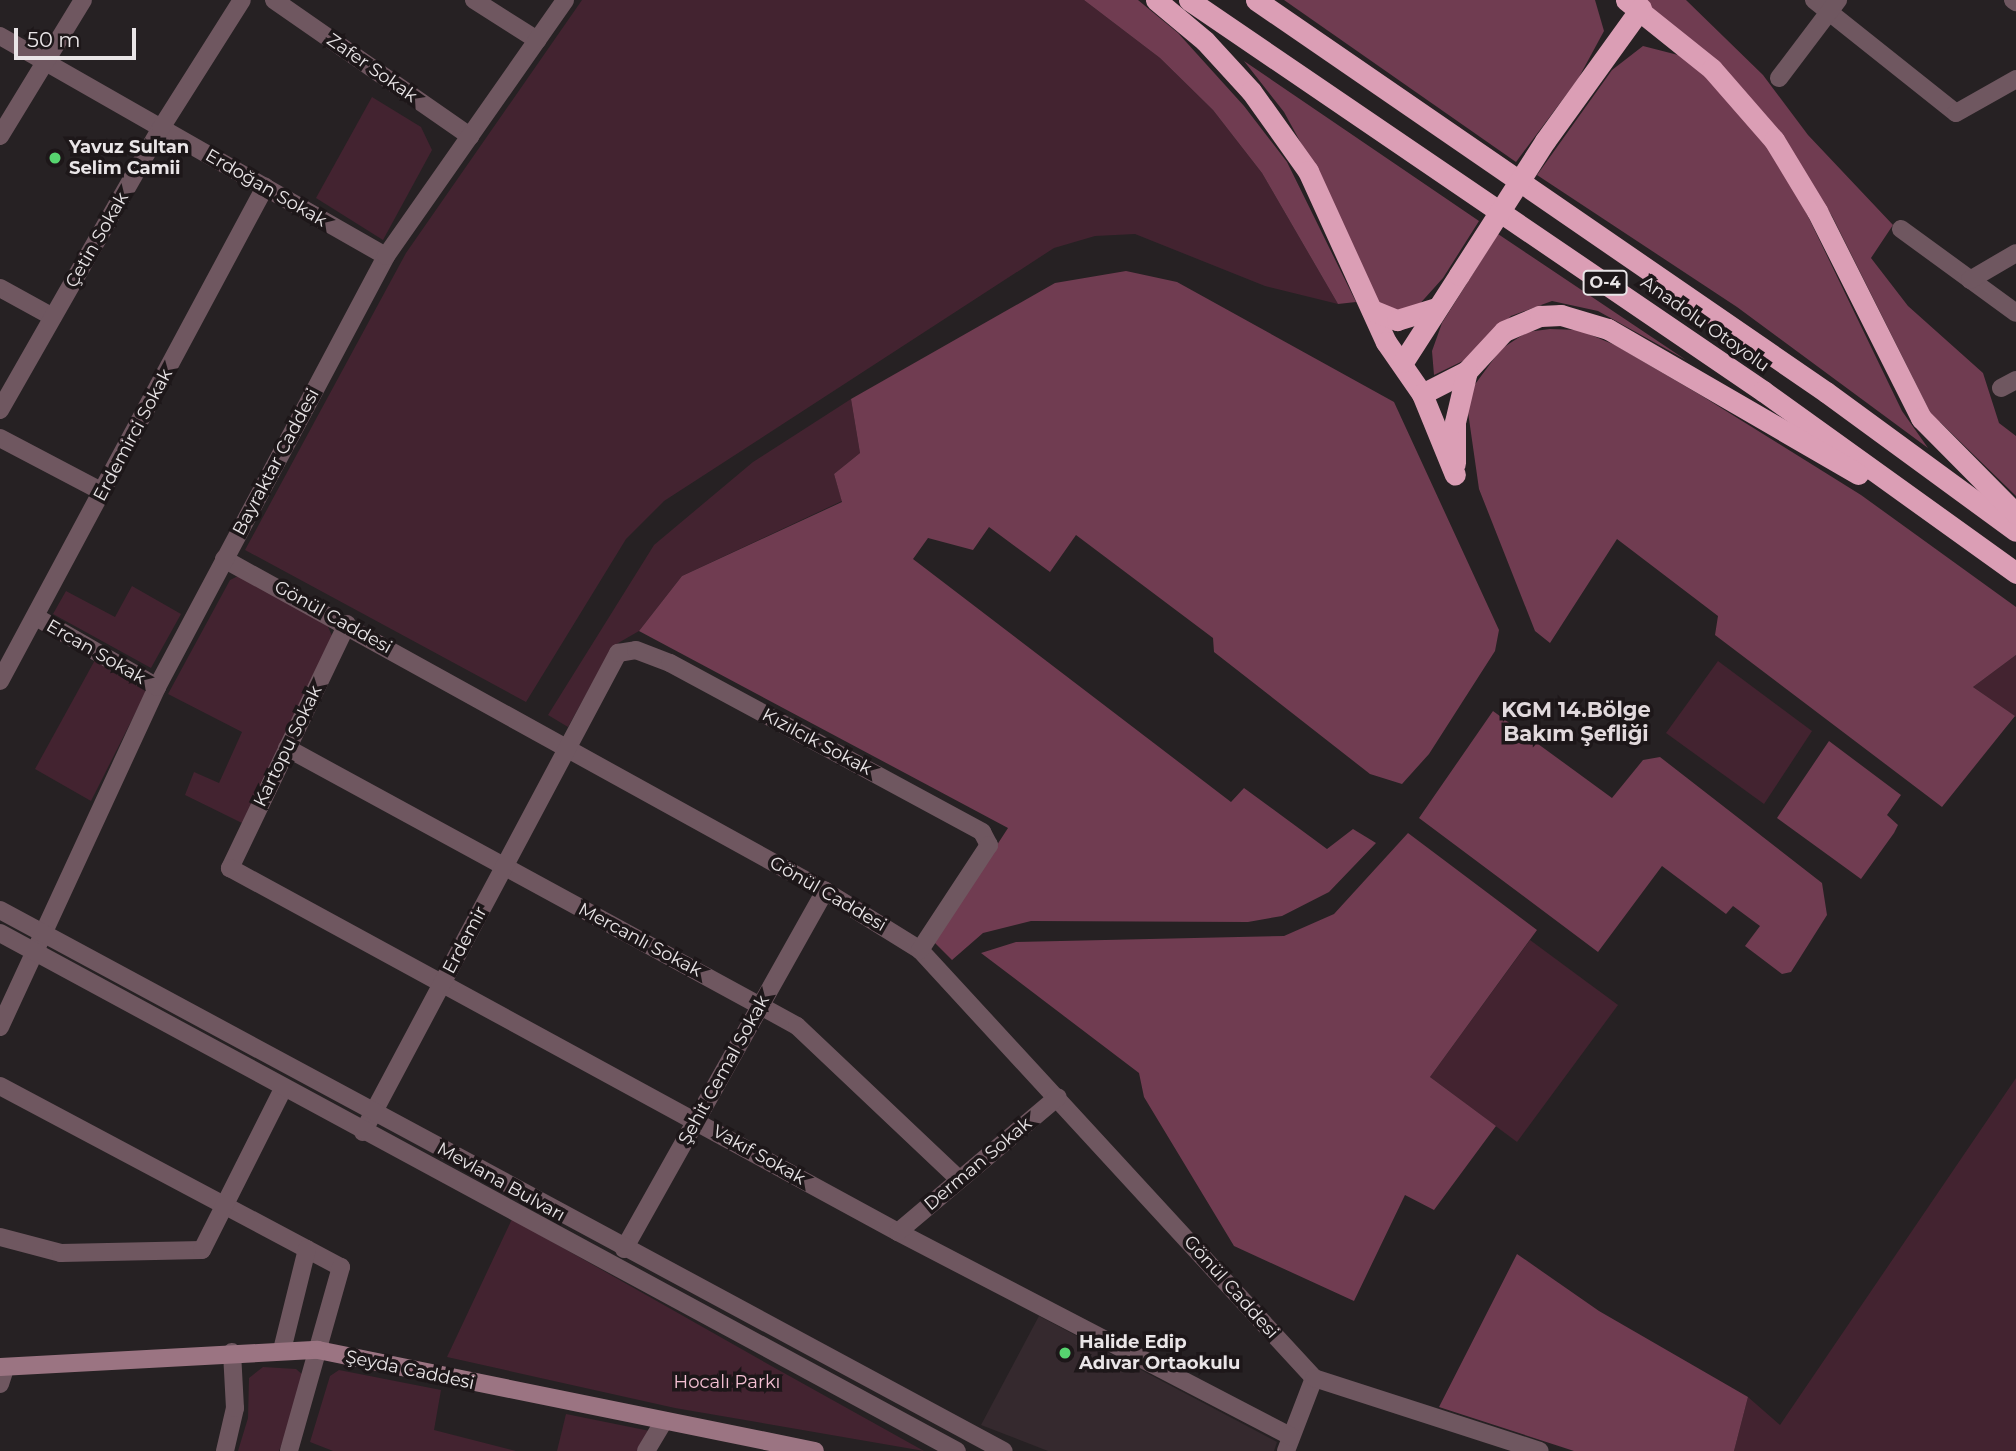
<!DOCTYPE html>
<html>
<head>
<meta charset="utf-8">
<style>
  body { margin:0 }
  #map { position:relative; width:2016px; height:1451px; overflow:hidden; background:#262123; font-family:Montserrat,sans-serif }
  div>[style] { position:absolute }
  .built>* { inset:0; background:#35292e }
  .green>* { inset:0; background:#432330 }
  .forest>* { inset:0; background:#703c51 }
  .minor>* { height:18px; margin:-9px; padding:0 9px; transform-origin:9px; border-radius:9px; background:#6f5760 }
  .tertiary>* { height:18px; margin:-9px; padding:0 9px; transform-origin:9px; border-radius:9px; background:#6f5760 }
  .secondary>* { height:18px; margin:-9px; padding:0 9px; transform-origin:9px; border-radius:9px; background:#9b7482 }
  .motorway>* { height:21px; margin:-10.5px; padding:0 10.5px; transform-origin:10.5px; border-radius:10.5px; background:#db9eb5 }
  .motorway-bridge>* { height:21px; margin:-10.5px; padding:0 10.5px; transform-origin:10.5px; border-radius:10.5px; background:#db9eb5 }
  .dots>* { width:19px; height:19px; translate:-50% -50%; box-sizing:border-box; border:4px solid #1d1719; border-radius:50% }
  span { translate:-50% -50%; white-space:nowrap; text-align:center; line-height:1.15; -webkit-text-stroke:7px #1d1719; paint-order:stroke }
  .shield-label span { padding:2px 5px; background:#1d1719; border:2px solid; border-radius:5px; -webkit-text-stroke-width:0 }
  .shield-label { font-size:16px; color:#e9e5e7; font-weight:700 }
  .street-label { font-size:18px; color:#e9e5e7 }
  .poi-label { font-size:18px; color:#e9e5e7; font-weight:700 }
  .left { translate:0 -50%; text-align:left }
  .park-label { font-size:18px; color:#f4c0d3 }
  .quarter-label { font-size:21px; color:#e1d9dc; font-weight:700 }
  .scale { position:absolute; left:14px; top:28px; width:122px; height:32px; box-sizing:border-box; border:4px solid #e9e5e7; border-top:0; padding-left:9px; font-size:21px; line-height:24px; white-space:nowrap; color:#e9e5e7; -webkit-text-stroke:5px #1d1719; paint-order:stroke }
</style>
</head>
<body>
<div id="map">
  <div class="built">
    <div style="clip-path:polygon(1039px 1316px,1277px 1442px,1274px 1451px,1048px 1451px,981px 1425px)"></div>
  </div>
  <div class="green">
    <div style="clip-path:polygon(582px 0,1084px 0,1160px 58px,1213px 110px,1262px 173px,1338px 304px,1265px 286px,1135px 234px,1095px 236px,1054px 248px,664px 501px,626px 539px,526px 702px,245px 550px,406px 253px)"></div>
    <div style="clip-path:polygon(372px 97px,421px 127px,432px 150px,383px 240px,316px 198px)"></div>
    <div style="clip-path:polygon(851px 399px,860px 453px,834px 474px,842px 501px,682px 576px,639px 631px,613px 646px,568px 727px,548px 715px,654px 545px,753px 462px)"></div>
    <div style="clip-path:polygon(240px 575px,325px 620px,333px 638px,244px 824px,185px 795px,194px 772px,219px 783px,242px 732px,168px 694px,230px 580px)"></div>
    <div style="clip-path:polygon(132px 586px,181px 614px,151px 668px,53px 614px,66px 591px,115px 617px)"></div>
    <div style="clip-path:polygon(2016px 655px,2016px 717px,1973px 687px)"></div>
    <div style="clip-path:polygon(95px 660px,147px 690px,91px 801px,35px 769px)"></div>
    <div style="clip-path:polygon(1718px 661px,1812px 731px,1764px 804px,1666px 733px)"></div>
    <div style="clip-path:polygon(1530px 940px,1618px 1005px,1517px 1142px,1430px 1077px)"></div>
    <div style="clip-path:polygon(2016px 1078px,2016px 1451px,1734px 1451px,1748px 1397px,1780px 1425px)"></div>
    <div style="clip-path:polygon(512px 1219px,775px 1368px,924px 1451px,675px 1408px,447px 1357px)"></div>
    <div style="clip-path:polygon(263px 1367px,296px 1369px,303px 1375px,303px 1389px,279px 1451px,238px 1451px,248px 1418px,249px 1378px)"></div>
    <div style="clip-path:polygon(339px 1370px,441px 1390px,434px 1430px,516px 1451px,333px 1451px,310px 1442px,330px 1376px)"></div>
    <div style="clip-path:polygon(566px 1414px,650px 1431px,638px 1451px,557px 1451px)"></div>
  </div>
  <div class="forest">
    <div style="clip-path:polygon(1084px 0,1138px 0,1178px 33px,1244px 106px,1287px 162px,1356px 302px,1338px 304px,1262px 173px,1213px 110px,1160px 58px)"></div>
    <div style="clip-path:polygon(1284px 0,1595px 0,1604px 31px,1578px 79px,1516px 162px)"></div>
    <div style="clip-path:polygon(1639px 0,1686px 0,1763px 75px,1808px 135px,1893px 225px,1871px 258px,1908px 306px,1983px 373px,1999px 423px,2016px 436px,2016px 496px,1940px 422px,1936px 424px,1832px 216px,1777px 129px,1711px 56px)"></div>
    <div style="clip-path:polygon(1643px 46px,1682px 56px,1718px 88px,1767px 147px,1802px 204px,1902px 411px,1928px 448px,1737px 307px,1537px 175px,1612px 70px)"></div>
    <div style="clip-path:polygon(1244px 61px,1479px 221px,1443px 278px,1416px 308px,1389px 310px,1376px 301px,1325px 187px,1284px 112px)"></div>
    <div style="clip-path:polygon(1498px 234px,1686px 360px,1598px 311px,1552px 301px,1511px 316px,1467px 359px,1434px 375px,1432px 351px,1442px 323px)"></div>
    <div style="clip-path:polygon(1126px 271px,1177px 282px,1394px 402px,1499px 630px,1495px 651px,1429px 754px,1402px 784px,1370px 774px,1214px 652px,1213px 638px,1076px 535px,1050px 572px,989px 527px,973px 550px,928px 538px,913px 559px,1231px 802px,1244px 788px,1327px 849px,1353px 829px,1376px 843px,1329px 892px,1282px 916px,1248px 922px,1031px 921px,983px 933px,952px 960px,934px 942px,1008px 828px,639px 631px,682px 576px,842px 502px,834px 474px,860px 453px,851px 399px,1055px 283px)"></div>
    <div style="clip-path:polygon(1550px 329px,1579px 330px,1615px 345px,1702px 396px,1861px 495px,2016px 607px,2016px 655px,1973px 687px,2015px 716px,1942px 807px,1715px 635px,1718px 616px,1617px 539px,1550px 643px,1535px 631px,1479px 489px,1468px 412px,1473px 387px,1501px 349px,1527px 332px)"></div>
    <div style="clip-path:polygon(1493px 711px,1612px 798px,1643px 760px,1660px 757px,1822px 883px,1827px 915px,1791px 972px,1782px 974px,1745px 946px,1760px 926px,1733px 906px,1726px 914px,1662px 866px,1598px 952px,1419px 818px)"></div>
    <div style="clip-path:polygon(1829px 741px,1901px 795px,1887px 815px,1898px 825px,1894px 833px,1861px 879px,1777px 818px)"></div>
    <div style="clip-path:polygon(1408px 833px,1537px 930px,1430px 1077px,1496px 1126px,1434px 1210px,1405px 1195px,1354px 1301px,1234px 1246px,1144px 1097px,1139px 1073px,981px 953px,1016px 942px,1284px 936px,1334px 914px)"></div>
    <div style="clip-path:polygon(1517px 1254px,1599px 1311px,1748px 1397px,1734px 1451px,1574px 1451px,1439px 1407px)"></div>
  </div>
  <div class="minor">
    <div style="left:274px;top:0;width:239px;rotate:34.8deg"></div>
    <div style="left:474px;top:0;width:75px;rotate:32.4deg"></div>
    <div style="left:1814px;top:0;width:181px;rotate:38.5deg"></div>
    <div style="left:1956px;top:113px;width:69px;rotate:-29.5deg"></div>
    <div style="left:2013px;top:0;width:4px;rotate:34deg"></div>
    <div style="left:0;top:36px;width:444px;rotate:29.7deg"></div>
    <div style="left:1779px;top:78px;width:98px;rotate:-52.9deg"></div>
    <div style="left:1901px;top:229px;width:142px;rotate:36.1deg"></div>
    <div style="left:1970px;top:280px;width:53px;rotate:-30.4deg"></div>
    <div style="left:0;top:288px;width:60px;rotate:28.7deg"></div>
    <div style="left:2001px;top:388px;width:17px;rotate:-28deg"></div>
    <div style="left:0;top:410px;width:325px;rotate:-60.3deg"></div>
    <div style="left:161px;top:128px;width:151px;rotate:-57.7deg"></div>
    <div style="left:0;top:438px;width:116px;rotate:27.7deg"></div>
    <div style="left:224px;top:559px;width:687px;rotate:28.92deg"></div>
    <div style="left:825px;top:891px;width:112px;rotate:31.8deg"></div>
    <div style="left:920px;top:950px;width:582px;rotate:47.37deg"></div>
    <div style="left:1314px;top:1378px;width:78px;rotate:111deg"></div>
    <div style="left:36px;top:617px;width:140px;rotate:30deg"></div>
    <div style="left:347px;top:624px;width:271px;rotate:115.6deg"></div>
    <div style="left:230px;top:868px;width:761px;rotate:28.59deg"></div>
    <div style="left:898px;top:1232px;width:443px;rotate:27.5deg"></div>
    <div style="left:0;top:681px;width:561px;rotate:-61.79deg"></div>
    <div style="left:287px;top:748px;width:581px;rotate:28.59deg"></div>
    <div style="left:797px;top:1026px;width:223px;rotate:43.4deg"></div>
    <div style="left:0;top:1027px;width:374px;rotate:-65.2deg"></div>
    <div style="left:157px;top:687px;width:488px;rotate:-62deg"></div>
    <div style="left:386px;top:256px;width:312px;rotate:-55deg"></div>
    <div style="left:0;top:1086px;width:386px;rotate:28deg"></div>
    <div style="left:341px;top:1267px;width:191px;rotate:105.8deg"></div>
    <div style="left:363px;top:1132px;width:543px;rotate:-61.97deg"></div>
    <div style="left:618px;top:653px;width:18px;rotate:-9deg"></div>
    <div style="left:636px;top:650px;width:36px;rotate:21deg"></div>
    <div style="left:670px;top:663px;width:355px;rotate:28.4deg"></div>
    <div style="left:982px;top:832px;width:15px;rotate:62deg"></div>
    <div style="left:989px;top:845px;width:126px;rotate:123.3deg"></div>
    <div style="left:898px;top:1232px;width:209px;rotate:-40.2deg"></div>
    <div style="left:0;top:1237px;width:63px;rotate:14.7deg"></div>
    <div style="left:61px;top:1253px;width:141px;rotate:-1.2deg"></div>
    <div style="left:202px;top:1250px;width:182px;rotate:-63.3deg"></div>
    <div style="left:624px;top:1249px;width:411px;rotate:-60.7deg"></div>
    <div style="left:282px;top:1350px;width:104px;rotate:-76.1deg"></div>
    <div style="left:1314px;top:1378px;width:237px;rotate:17.9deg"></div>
    <div style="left:0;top:1384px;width:16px;rotate:-72deg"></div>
    <div style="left:225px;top:1451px;width:44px;rotate:-76.9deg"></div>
    <div style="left:235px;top:1408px;width:56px;rotate:-93.1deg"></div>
    <div style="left:646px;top:1451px;width:31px;rotate:-59deg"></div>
  </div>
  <div class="tertiary">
    <div style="left:0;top:136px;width:159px;rotate:-58.6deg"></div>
    <div style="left:0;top:910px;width:1140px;rotate:28.32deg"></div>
    <div style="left:0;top:933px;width:1088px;rotate:28.43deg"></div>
  </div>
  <div class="secondary">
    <div style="left:0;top:1367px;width:318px;rotate:-3.1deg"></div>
    <div style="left:318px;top:1350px;width:507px;rotate:11.49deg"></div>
  </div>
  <div class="motorway">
    <div style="left:1156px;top:0;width:64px;rotate:39.9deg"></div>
    <div style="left:1205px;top:41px;width:68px;rotate:47.4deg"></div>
    <div style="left:1251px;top:91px;width:98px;rotate:54.5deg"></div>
    <div style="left:1308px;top:171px;width:188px;rotate:65.5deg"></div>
    <div style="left:1386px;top:342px;width:63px;rotate:55.3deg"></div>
    <div style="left:1422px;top:394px;width:87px;rotate:67.8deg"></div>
    <div style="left:1189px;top:0;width:695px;rotate:34.26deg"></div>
    <div style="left:1763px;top:391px;width:312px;rotate:35.7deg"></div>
    <div style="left:1256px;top:0;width:692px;rotate:34.52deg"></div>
    <div style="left:1826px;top:392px;width:235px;rotate:36.2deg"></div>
    <div style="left:1626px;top:0;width:110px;rotate:38.7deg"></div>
    <div style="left:1712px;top:69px;width:94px;rotate:48.9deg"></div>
    <div style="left:1774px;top:140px;width:83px;rotate:58.8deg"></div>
    <div style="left:1817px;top:211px;width:232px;rotate:63.3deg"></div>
    <div style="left:1921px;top:418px;width:135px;rotate:45.3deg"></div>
    <div style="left:1545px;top:141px;width:164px;rotate:-54.2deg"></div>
    <div style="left:1372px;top:310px;width:27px;rotate:22deg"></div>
    <div style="left:1397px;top:320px;width:41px;rotate:-17.1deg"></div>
    <div style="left:1403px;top:362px;width:103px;rotate:-57.2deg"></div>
    <div style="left:1422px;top:394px;width:51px;rotate:-27.1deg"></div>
    <div style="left:1467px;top:371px;width:54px;rotate:-47.2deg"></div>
    <div style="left:1504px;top:331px;width:39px;rotate:-23deg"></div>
    <div style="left:1540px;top:316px;width:21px;rotate:-3deg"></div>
    <div style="left:1561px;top:315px;width:49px;rotate:16.6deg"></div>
    <div style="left:1608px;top:329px;width:289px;rotate:30.1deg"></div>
    <div style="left:1455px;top:463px;width:41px;rotate:-90deg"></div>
    <div style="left:1455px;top:422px;width:52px;rotate:-76.8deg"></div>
  </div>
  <div class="motorway-bridge">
    <div style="left:1459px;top:275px;width:159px;rotate:-57.3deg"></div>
  </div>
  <div class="dots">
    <div style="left:55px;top:158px;background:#57d570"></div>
    <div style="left:1065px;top:1353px;background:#57d570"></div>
  </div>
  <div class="shield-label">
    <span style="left:1605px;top:283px">O-4</span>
  </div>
  <div class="street-label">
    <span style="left:372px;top:68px;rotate:35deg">Zafer Sokak</span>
    <span style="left:266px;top:188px;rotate:30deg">Erdoğan Sokak</span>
    <span style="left:97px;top:240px;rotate:-60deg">Çetin Sokak</span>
    <span style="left:1705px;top:324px;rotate:35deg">Anadolu Otoyolu</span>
    <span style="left:133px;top:435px;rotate:-62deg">Erdemirci Sokak</span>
    <span style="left:276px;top:462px;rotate:-62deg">Bayraktar Caddesi</span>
    <span style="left:333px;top:617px;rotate:29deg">Gönül Caddesi</span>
    <span style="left:96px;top:652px;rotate:30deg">Ercan Sokak</span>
    <span style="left:817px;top:742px;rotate:28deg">Kızılcık Sokak</span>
    <span style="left:288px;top:746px;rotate:-64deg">Kartopu Sokak</span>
    <span style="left:828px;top:894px;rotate:30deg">Gönül Caddesi</span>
    <span style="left:465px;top:940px;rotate:-62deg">Erdemir</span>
    <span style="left:640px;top:940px;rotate:28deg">Mercanlı Sokak</span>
    <span style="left:724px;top:1070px;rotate:-61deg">Şehit Cemal Sokak</span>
    <span style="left:759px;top:1155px;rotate:29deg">Vakıf Sokak</span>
    <span style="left:978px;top:1164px;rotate:-40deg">Derman Sokak</span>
    <span style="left:501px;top:1182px;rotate:29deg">Mevlana Bulvarı</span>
    <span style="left:1231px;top:1287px;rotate:48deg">Gönül Caddesi</span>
    <span style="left:410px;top:1370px;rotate:12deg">Şeyda Caddesi</span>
  </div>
  <div class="poi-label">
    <span class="left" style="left:69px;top:158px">Yavuz Sultan<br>Selim Camii</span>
    <span class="left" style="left:1079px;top:1353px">Halide Edip<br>Adıvar Ortaokulu</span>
  </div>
  <div class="park-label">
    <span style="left:727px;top:1382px">Hocalı Parkı</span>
  </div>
  <div class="quarter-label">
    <span style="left:1576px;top:722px">KGM 14.Bölge<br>Bakım Şefliği</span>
  </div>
  <div class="scale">50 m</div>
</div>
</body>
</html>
